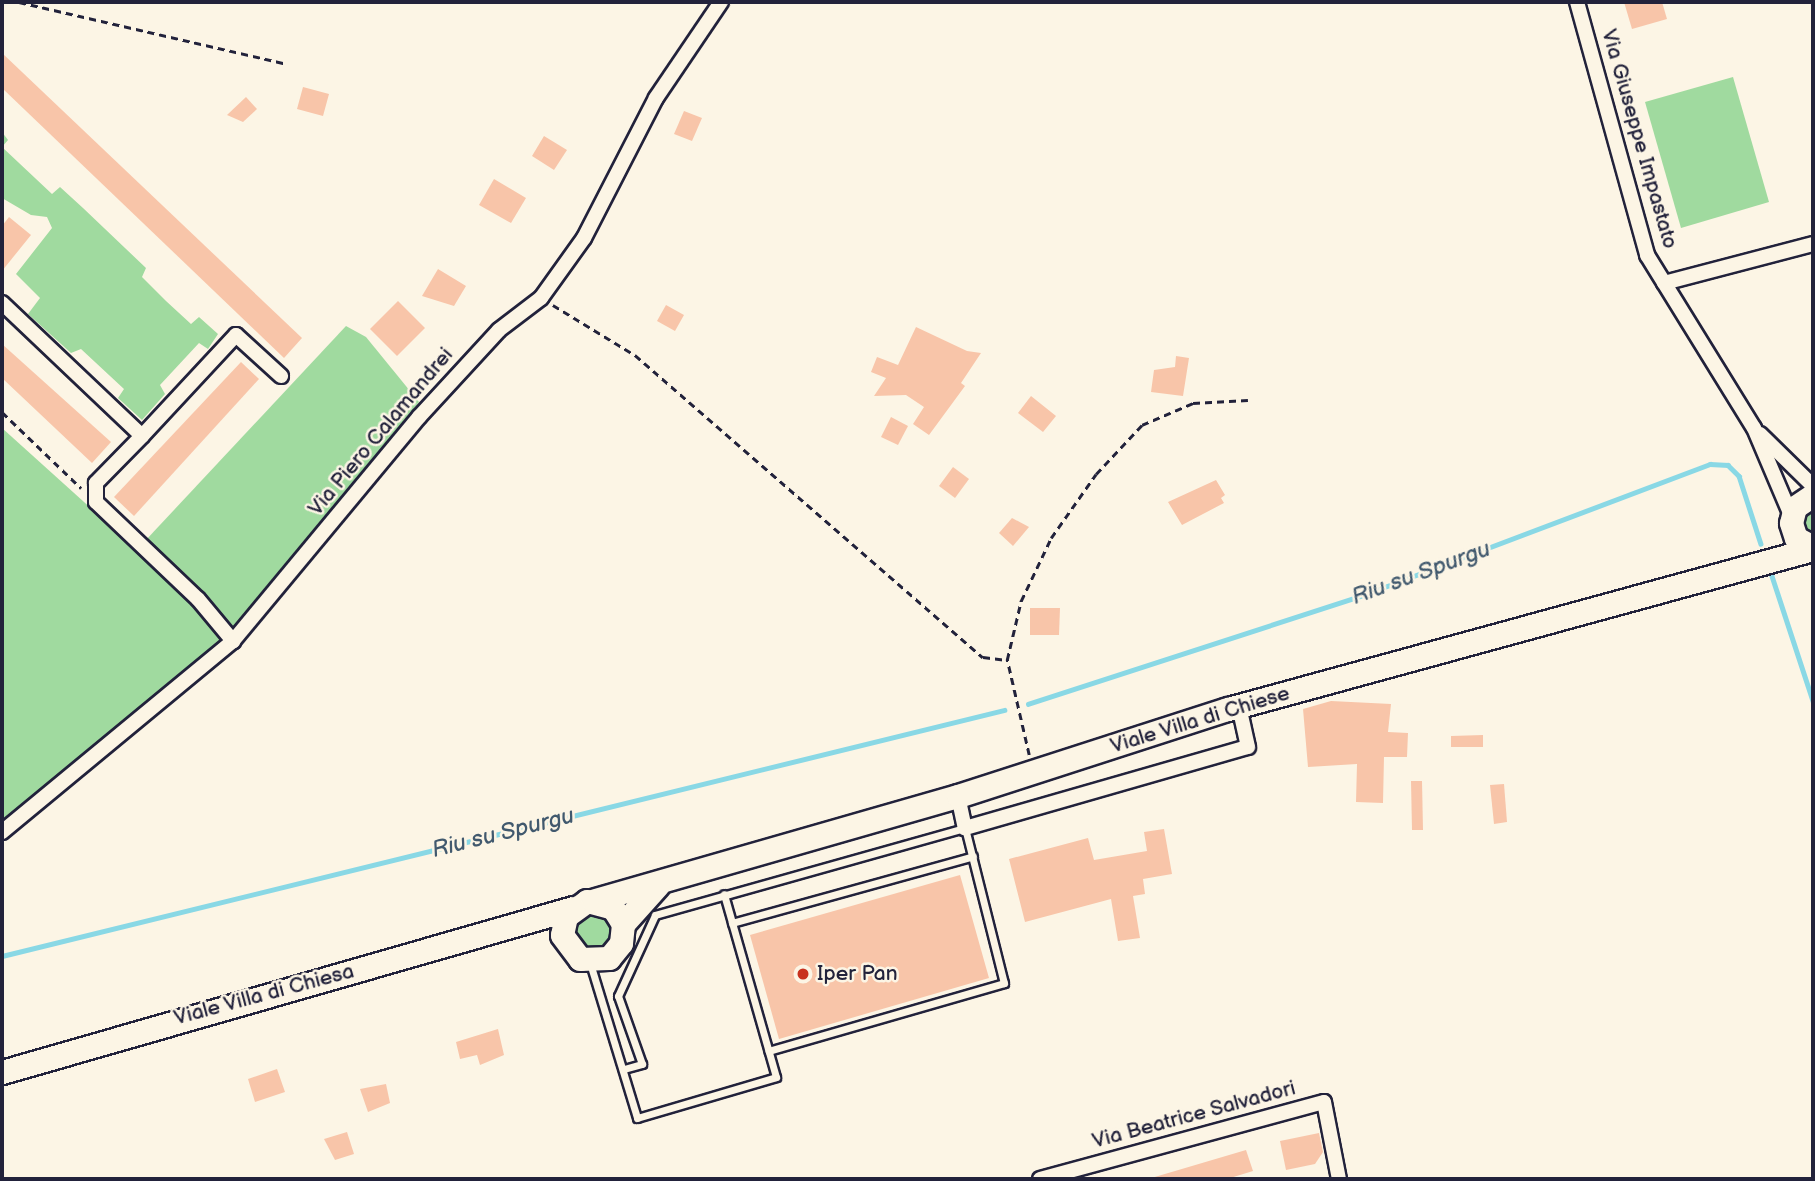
<!DOCTYPE html>
<html>
<head>
<meta charset="utf-8">
<style>
  body { margin:0 }
  #map { position:relative; width:1815px; height:1181px; overflow:hidden; background:#fcf5e5; font-family:"Balsamiq Sans",sans-serif }
  div>[style] { position:absolute }
  .green>* { inset:0; background:#a0da9f }
  .round { border-radius:50% }
  .stream>* { height:4.5px; margin:-2.25px; padding:0 2.25px; transform-origin:2.25px; border-radius:2.25px; background:#89d8e5 }
  .building>* { inset:0; background:#f8c5a9 }
  .path>* { height:2.5px; margin-top:-1.25px; transform-origin:0; background:repeating-linear-gradient(90deg,#22223b 0 7px,transparent 0 12px) }
  .roads { filter:drop-shadow(2px 0 #22223b) drop-shadow(-2px 0 #22223b) drop-shadow(0 2px #22223b) drop-shadow(0 -2px #22223b) }
  .lane>* { height:7px; margin:-3.5px; padding:0 3.5px; transform-origin:3.5px; border-radius:3.5px; background:#fcf5e5 }
  .street>* { height:14px; margin:-7px; padding:0 7px; transform-origin:7px; border-radius:7px; background:#fcf5e5 }
  .primary>* { height:23px; margin:-11.5px; padding:0 11.5px; transform-origin:11.5px; border-radius:11.5px; background:#fcf5e5 }
  .dots>* { width:19px; height:19px; translate:-50% -50%; box-sizing:border-box; border:4px solid #fcf5e5; border-radius:50% }
  span { translate:-50% -50%; white-space:nowrap; text-align:center; line-height:1.15; -webkit-text-stroke:5px #fcf5e5; paint-order:stroke }
  .street-label { font-size:21px; color:#22223b }
  .poi-label { font-size:21px; color:#22223b }
  .left { translate:0 -50%; text-align:left }
  .water-label { font-size:23px; color:#41596e; font-style:italic }
  .frame { position:absolute; inset:0; border:4px solid #22223b; pointer-events:none }
</style>
</head>
<body>
<div id="map">
  <div class="green">
    <div style="clip-path:polygon(1733px 77px,1769px 202px,1681px 228px,1645px 102px)"></div>
    <div style="clip-path:polygon(2px 132px,8px 140px,2px 147px,52px 194px,60px 187px,83px 208px,146px 268px,142px 277px,166px 301px,191px 324px,199px 317px,218px 334px,208px 349px,199px 343px,160px 385px,165px 394px,142px 420px,118px 398px,124px 389px,81px 349px,71px 353px,28px 314px,40px 298px,16px 274px,52px 228px,47px 217px,31px 215px,2px 198px)"></div>
    <div style="clip-path:polygon(346px 326px,366px 337px,419px 402px,233px 629px,145px 541px)"></div>
    <div style="clip-path:polygon(2px 428px,186px 594px,220px 636px,221px 643px,7px 819px,2px 817px)"></div>
    <div style="clip-path:polygon(1813px 503px,1813px 540px,1807px 538px,1799px 514px)"></div>
    <div class="round" style="left:575px;top:913px;width:36px;height:36px"></div>
  </div>
  <div class="stream">
    <div style="left:1770px;top:570px;width:138px;rotate:71.8deg"></div>
    <div style="left:1028px;top:704px;width:355px;rotate:-18deg"></div>
    <div style="left:1366px;top:594px;width:368px;rotate:-20.7deg"></div>
    <div style="left:1710px;top:464px;width:18px;rotate:3deg"></div>
    <div style="left:1728px;top:465px;width:16px;rotate:45deg"></div>
    <div style="left:1739px;top:476px;width:71px;rotate:72.1deg"></div>
    <div style="left:2px;top:956px;width:1032px;rotate:-13.79deg"></div>
  </div>
  <div class="building">
    <div style="clip-path:polygon(1624px 2px,1662px 2px,1667px 19px,1632px 29px)"></div>
    <div style="clip-path:polygon(2px 53px,302px 338px,284px 358px,2px 88px)"></div>
    <div style="clip-path:polygon(303px 87px,329px 94px,323px 116px,297px 109px)"></div>
    <div style="clip-path:polygon(246px 97px,257px 109px,243px 122px,227px 115px)"></div>
    <div style="clip-path:polygon(684px 111px,702px 118px,692px 141px,674px 134px)"></div>
    <div style="clip-path:polygon(544px 136px,567px 150px,554px 170px,532px 156px)"></div>
    <div style="clip-path:polygon(494px 179px,526px 198px,511px 223px,479px 205px)"></div>
    <div style="clip-path:polygon(9px 217px,31px 235px,2px 271px,2px 226px)"></div>
    <div style="clip-path:polygon(438px 269px,466px 286px,454px 306px,422px 296px)"></div>
    <div style="clip-path:polygon(398px 301px,425px 328px,397px 356px,370px 329px)"></div>
    <div style="clip-path:polygon(666px 305px,684px 315px,675px 331px,657px 321px)"></div>
    <div style="clip-path:polygon(916px 327px,967px 351px,981px 353px,961px 383px,965px 386px,929px 435px,913px 424px,924px 407px,906px 395px,874px 396px,886px 378px,871px 372px,877px 357px,898px 365px)"></div>
    <div style="clip-path:polygon(2px 344px,111px 442px,92px 463px,2px 378px)"></div>
    <div style="clip-path:polygon(1176px 356px,1189px 358px,1183px 396px,1151px 392px,1154px 370px,1175px 367px)"></div>
    <div style="clip-path:polygon(241px 362px,259px 379px,134px 516px,114px 497px)"></div>
    <div style="clip-path:polygon(1031px 396px,1056px 416px,1043px 432px,1018px 413px)"></div>
    <div style="clip-path:polygon(891px 417px,908px 426px,898px 445px,881px 437px)"></div>
    <div style="clip-path:polygon(953px 467px,969px 479px,955px 498px,939px 486px)"></div>
    <div style="clip-path:polygon(1216px 480px,1225px 495px,1221px 498px,1224px 503px,1182px 525px,1168px 502px)"></div>
    <div style="clip-path:polygon(1012px 518px,1029px 527px,1013px 546px,999px 533px)"></div>
    <div style="clip-path:polygon(1030px 608px,1060px 608px,1059px 635px,1030px 635px)"></div>
    <div style="clip-path:polygon(1331px 701px,1391px 704px,1388px 732px,1408px 733px,1407px 757px,1384px 757px,1383px 803px,1356px 802px,1357px 764px,1308px 767px,1303px 709px)"></div>
    <div style="clip-path:polygon(1483px 735px,1483px 747px,1451px 747px,1451px 736px)"></div>
    <div style="clip-path:polygon(1411px 781px,1422px 781px,1423px 830px,1412px 830px)"></div>
    <div style="clip-path:polygon(1504px 784px,1507px 822px,1494px 824px,1490px 785px)"></div>
    <div style="clip-path:polygon(1164px 829px,1172px 874px,1143px 879px,1145px 894px,1133px 896px,1140px 938px,1118px 941px,1111px 899px,1025px 922px,1009px 859px,1088px 838px,1094px 860px,1147px 851px,1144px 832px)"></div>
    <div style="clip-path:polygon(960px 875px,989px 978px,779px 1039px,750px 935px)"></div>
    <div style="clip-path:polygon(498px 1029px,504px 1055px,480px 1065px,477px 1055px,460px 1059px,456px 1042px)"></div>
    <div style="clip-path:polygon(277px 1069px,285px 1092px,255px 1102px,248px 1079px)"></div>
    <div style="clip-path:polygon(386px 1084px,390px 1103px,368px 1112px,360px 1089px)"></div>
    <div style="clip-path:polygon(347px 1132px,354px 1154px,335px 1160px,324px 1139px)"></div>
    <div style="clip-path:polygon(1319px 1133px,1323px 1152px,1315px 1164px,1286px 1170px,1280px 1141px)"></div>
    <div style="clip-path:polygon(1246px 1150px,1253px 1171px,1227px 1179px,1148px 1179px)"></div>
  </div>
  <div class="path">
    <div style="left:19px;top:2px;width:272px;rotate:13deg"></div>
    <div style="left:553px;top:305px;width:96px;rotate:31.4deg"></div>
    <div style="left:635px;top:355px;width:461px;rotate:41deg"></div>
    <div style="left:983px;top:657px;width:24px;rotate:7deg"></div>
    <div style="left:2px;top:412px;width:110px;rotate:43.9deg"></div>
    <div style="left:1029px;top:755px;width:98px;rotate:-103deg"></div>
    <div style="left:1007px;top:660px;width:61px;rotate:-76.7deg"></div>
    <div style="left:1021px;top:601px;width:70px;rotate:-64.5deg"></div>
    <div style="left:1051px;top:538px;width:78px;rotate:-54.9deg"></div>
    <div style="left:1096px;top:474px;width:67px;rotate:-46.8deg"></div>
    <div style="left:1142px;top:425px;width:56px;rotate:-23.3deg"></div>
    <div style="left:1193px;top:403px;width:55px;rotate:-3.1deg"></div>
  </div>
  <div class="roads">
    <div class="lane">
      <div style="left:732px;top:923px;width:250px;rotate:-15.5deg"></div>
      <div style="left:590px;top:963px;width:162px;rotate:73.1deg"></div>
      <div style="left:637px;top:1118px;width:145px;rotate:-16.4deg"></div>
      <div style="left:776px;top:1077px;width:190px;rotate:-105.9deg"></div>
      <div style="left:624px;top:1069px;width:19px;rotate:-16deg"></div>
      <div style="left:642px;top:1064px;width:72px;rotate:-109.4deg"></div>
      <div style="left:618px;top:996px;width:89px;rotate:-65.4deg"></div>
      <div style="left:655px;top:915px;width:322px;rotate:-15.7deg"></div>
      <div style="left:965px;top:828px;width:160px;rotate:75.9deg"></div>
      <div style="left:1004px;top:983px;width:245px;rotate:163.9deg"></div>
    </div>
    <div class="street">
      <div style="left:1577px;top:2px;width:263px;rotate:74.5deg"></div>
      <div style="left:1647px;top:255px;width:203px;rotate:58.3deg"></div>
      <div style="left:1754px;top:428px;width:95px;rotate:67deg"></div>
      <div style="left:1664px;top:283px;width:154px;rotate:-14.7deg"></div>
      <div style="left:2px;top:303px;width:193px;rotate:43.5deg"></div>
      <div style="left:142px;top:436px;width:138px;rotate:-47.1deg"></div>
      <div style="left:236px;top:335px;width:61px;rotate:42.3deg"></div>
      <div style="left:1760px;top:434px;width:74px;rotate:44.5deg"></div>
      <div style="left:142px;top:436px;width:66px;rotate:134.4deg"></div>
      <div style="left:96px;top:483px;width:19px;rotate:90deg"></div>
      <div style="left:96px;top:502px;width:141px;rotate:43.6deg"></div>
      <div style="left:198px;top:599px;width:55px;rotate:50.2deg"></div>
      <div style="left:958px;top:796px;width:33px;rotate:78deg"></div>
      <div style="left:965px;top:828px;width:294px;rotate:-16deg"></div>
      <div style="left:1248px;top:747px;width:42px;rotate:-102.4deg"></div>
      <div style="left:2px;top:832px;width:300px;rotate:-39.6deg"></div>
      <div style="left:233px;top:641px;width:291px;rotate:-50.3deg"></div>
      <div style="left:419px;top:417px;width:118px;rotate:-47.4deg"></div>
      <div style="left:499px;top:330px;width:53px;rotate:-37.3deg"></div>
      <div style="left:541px;top:298px;width:74px;rotate:-54.4deg"></div>
      <div style="left:584px;top:238px;width:157px;rotate:-62.8deg"></div>
      <div style="left:656px;top:98px;width:116px;rotate:-55.9deg"></div>
      <div style="left:1040px;top:1179px;width:294px;rotate:-15.2deg"></div>
      <div style="left:1324px;top:1102px;width:78px;rotate:79deg"></div>
    </div>
    <div class="primary">
      <div style="left:1813px;top:495px;width:22px;rotate:146deg"></div>
      <div style="left:1795px;top:507px;width:16px;rotate:104deg"></div>
      <div style="left:1791px;top:523px;width:16px;rotate:72deg"></div>
      <div style="left:1796px;top:538px;width:19px;rotate:28deg"></div>
      <div style="left:595px;top:900px;width:378px;rotate:-16deg"></div>
      <div style="left:958px;top:796px;width:284px;rotate:-17.9deg"></div>
      <div style="left:1228px;top:709px;width:606px;rotate:-15.3deg"></div>
      <div style="left:623px;top:924px;width:19px;rotate:-122deg"></div>
      <div style="left:613px;top:908px;width:27px;rotate:-165deg"></div>
      <div style="left:587px;top:901px;width:26px;rotate:144deg"></div>
      <div style="left:566px;top:916px;width:19px;rotate:102deg"></div>
      <div style="left:562px;top:935px;width:30px;rotate:53deg"></div>
      <div style="left:580px;top:959px;width:29px;rotate:-2deg"></div>
      <div style="left:609px;top:958px;width:19px;rotate:-51deg"></div>
      <div style="left:621px;top:943px;width:19px;rotate:-84deg"></div>
      <div style="left:623px;top:924px;width:52px;rotate:-48.1deg"></div>
      <div style="left:2px;top:1072px;width:594px;rotate:-16.02deg"></div>
    </div>
  </div>
  <div class="dots">
    <div style="left:803px;top:974px;background:#c8321e"></div>
  </div>
  <div class="street-label">
    <span style="left:1639px;top:139px;rotate:74deg">Via Giuseppe Impastato</span>
    <span style="left:381px;top:432px;rotate:-50deg">Via Piero Calamandrei</span>
    <span style="left:1200px;top:720px;rotate:-17deg">Viale Villa di Chiese</span>
    <span style="left:264px;top:995px;rotate:-15deg">Viale Villa di Chiesa</span>
    <span style="left:1194px;top:1115px;rotate:-15deg">Via Beatrice Salvadori</span>
  </div>
  <div class="poi-label">
    <span class="left" style="left:817px;top:974px">Iper Pan</span>
  </div>
  <div class="water-label">
    <span style="left:1421px;top:573px;rotate:-20deg">Riu su Spurgu</span>
    <span style="left:503px;top:833px;rotate:-14deg">Riu su Spurgu</span>
  </div>
  <div class="frame"></div>
</div>
</body>
</html>
